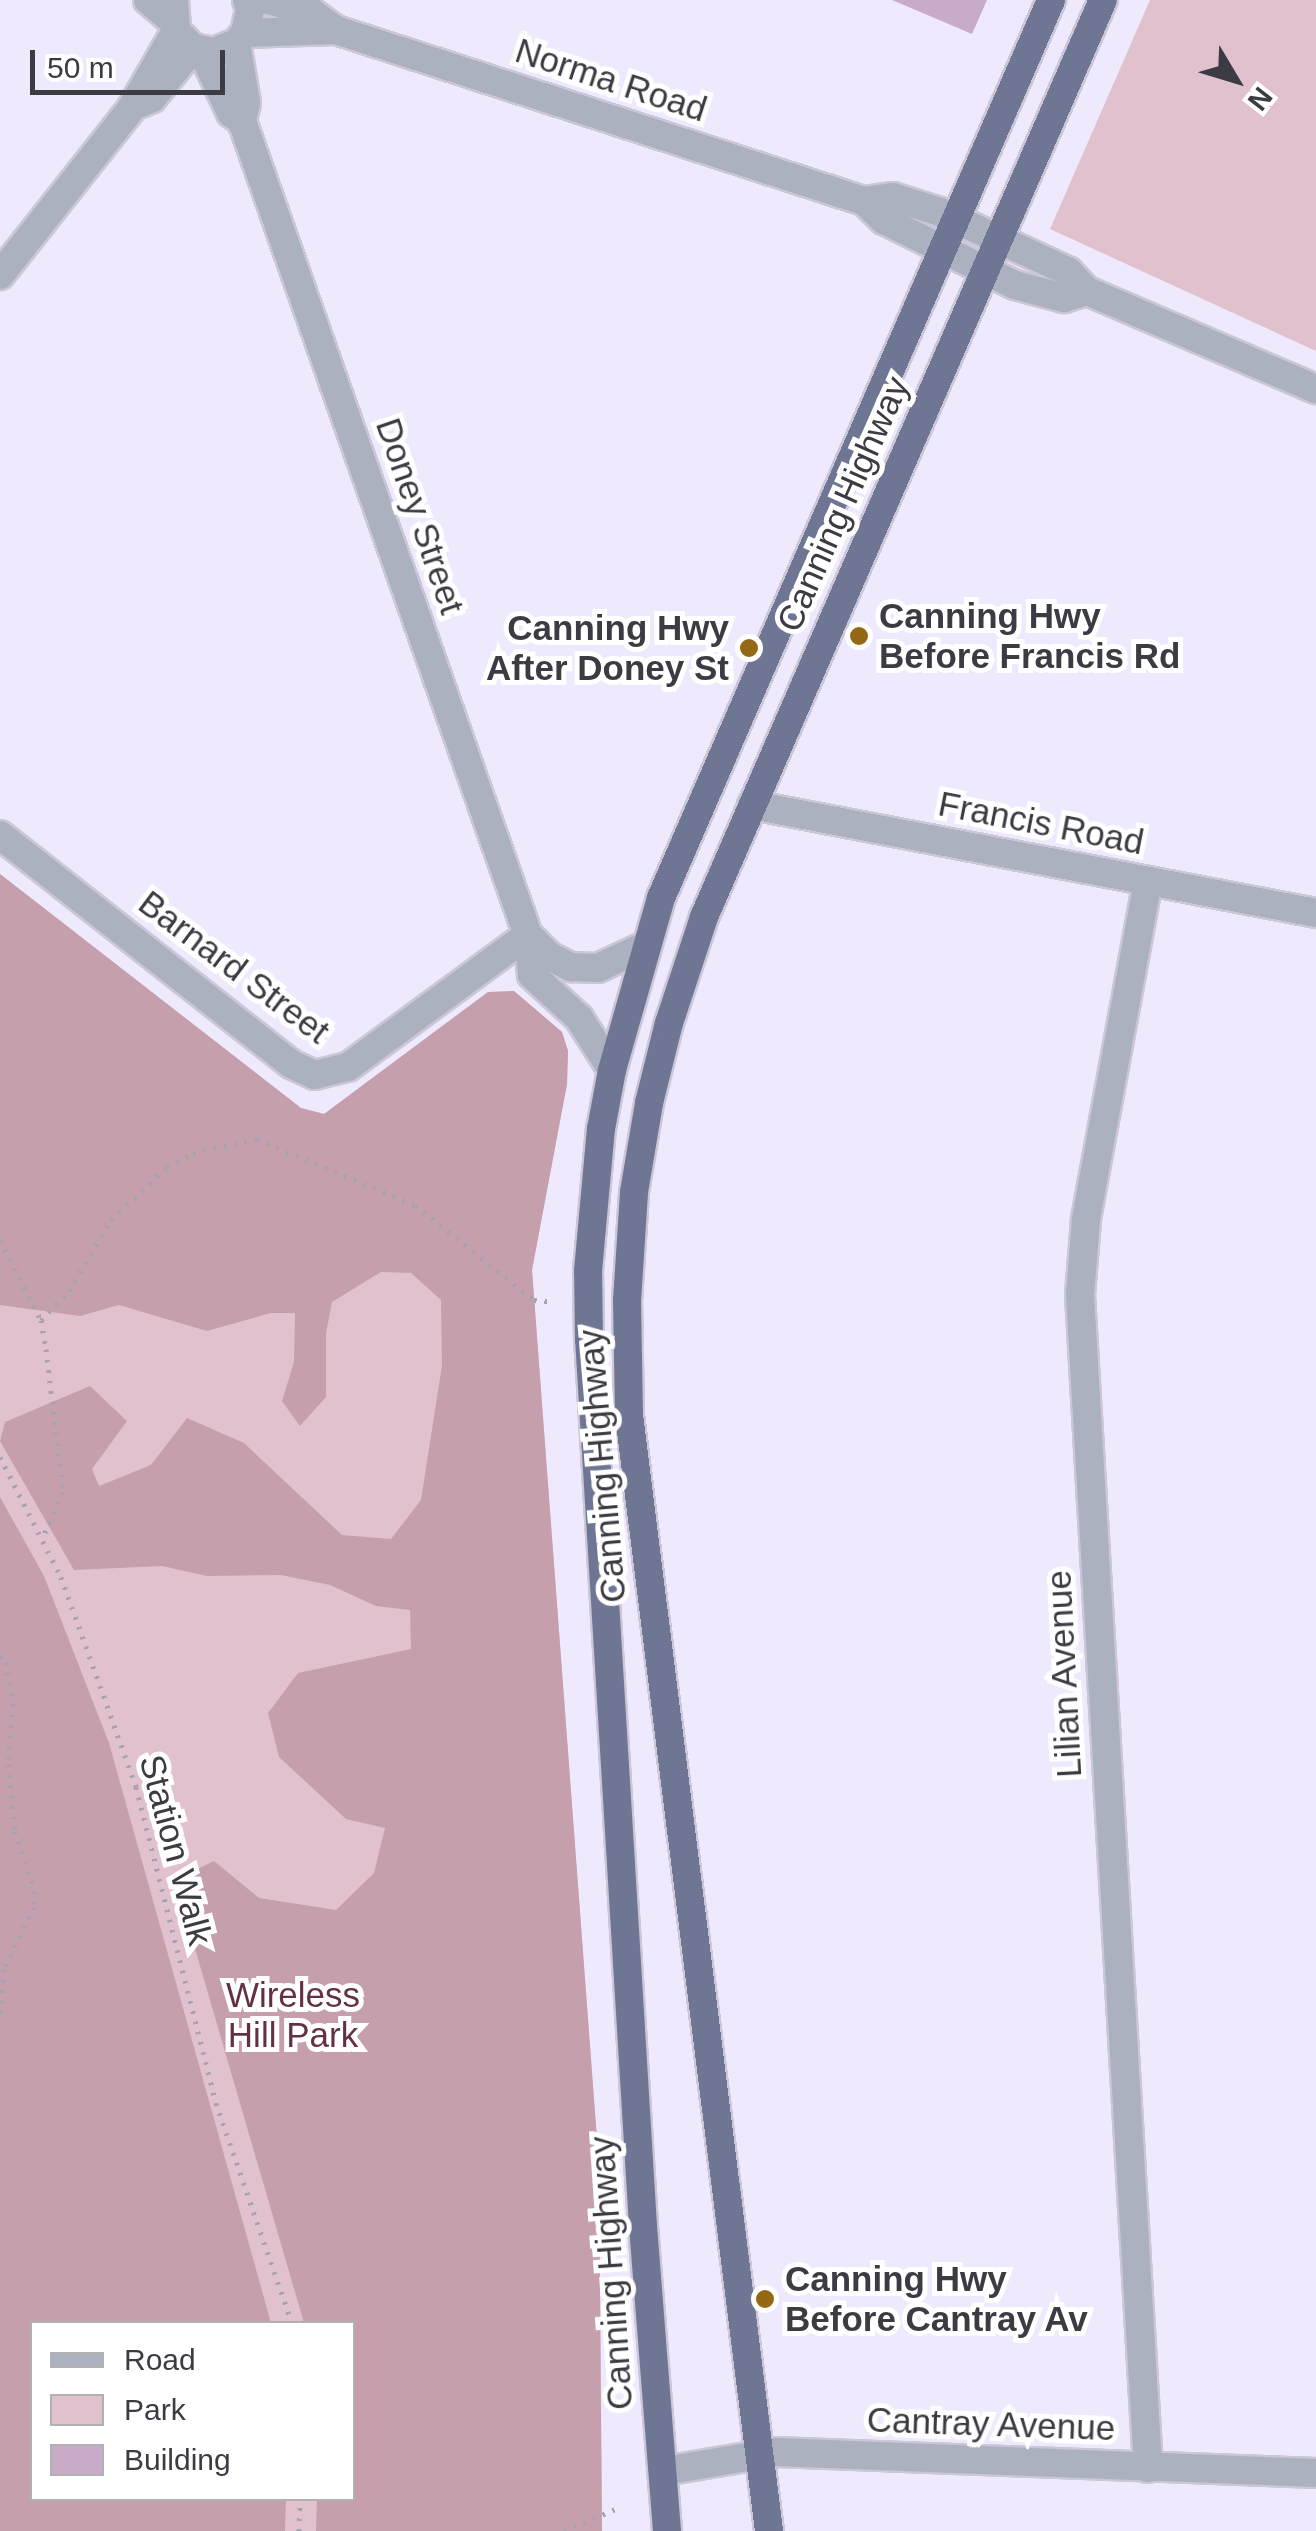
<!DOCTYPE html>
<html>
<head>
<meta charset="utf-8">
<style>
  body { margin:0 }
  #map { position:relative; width:1316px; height:2531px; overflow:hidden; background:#efe9fe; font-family:Arial,sans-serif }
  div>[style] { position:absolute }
  .green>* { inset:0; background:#e1c1cd }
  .forest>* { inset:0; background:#c69fad }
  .building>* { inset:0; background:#c8abc7 }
  .path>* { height:5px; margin-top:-2.5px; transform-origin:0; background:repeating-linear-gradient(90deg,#a6a2b2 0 2.5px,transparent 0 10.5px) }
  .roads { filter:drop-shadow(2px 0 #cbc6d8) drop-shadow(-2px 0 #cbc6d8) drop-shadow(0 2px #cbc6d8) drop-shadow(0 -2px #cbc6d8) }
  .minor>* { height:28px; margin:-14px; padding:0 14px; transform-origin:14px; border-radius:14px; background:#acb1c0 }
  .tertiary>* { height:28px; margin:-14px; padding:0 14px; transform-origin:14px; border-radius:14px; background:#acb1c0 }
  .trunk>* { height:28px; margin:-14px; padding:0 14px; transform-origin:14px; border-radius:14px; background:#6e7693 }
  .dots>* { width:28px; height:28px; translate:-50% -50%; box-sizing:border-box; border:5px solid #fff; border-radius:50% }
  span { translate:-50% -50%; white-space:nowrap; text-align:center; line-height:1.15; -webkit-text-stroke:10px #fff; paint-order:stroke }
  .street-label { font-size:35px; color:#3c3a42 }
  .poi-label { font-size:35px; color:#3c3a42; font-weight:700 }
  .left { translate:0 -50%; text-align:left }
  .right { translate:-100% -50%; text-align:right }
  .park-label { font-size:35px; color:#643046 }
  .legend { position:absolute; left:30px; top:2321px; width:325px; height:180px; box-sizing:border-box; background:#fff; border:2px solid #b1b0b3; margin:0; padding:12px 18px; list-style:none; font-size:30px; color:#3c3a42 }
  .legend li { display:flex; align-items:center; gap:20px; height:50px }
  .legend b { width:50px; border:2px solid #b1b0b3 }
  .north { position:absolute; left:1186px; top:30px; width:100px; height:100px; -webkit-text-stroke:8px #fff; paint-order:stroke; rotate:128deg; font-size:28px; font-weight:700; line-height:40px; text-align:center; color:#3c3a42 }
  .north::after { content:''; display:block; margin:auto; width:35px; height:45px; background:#3c3a42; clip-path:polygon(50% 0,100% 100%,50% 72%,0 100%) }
  .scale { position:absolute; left:30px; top:50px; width:195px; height:45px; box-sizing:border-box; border:5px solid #3c3a42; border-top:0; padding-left:12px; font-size:30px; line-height:35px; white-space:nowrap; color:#3c3a42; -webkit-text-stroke:8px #fff; paint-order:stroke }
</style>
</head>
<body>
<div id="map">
  <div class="green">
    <div style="clip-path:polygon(1150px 0,1316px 0,1316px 351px,1050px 229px)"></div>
    <div style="clip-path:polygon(evenodd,0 874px,301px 1108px,324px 1114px,488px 992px,514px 991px,562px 1032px,568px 1051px,567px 1084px,532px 1270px,599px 2166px,602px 2531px,0 2531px,0 874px,32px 2324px,352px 2324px,352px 2498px,32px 2498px,32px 2324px)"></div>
  </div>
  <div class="forest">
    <div style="clip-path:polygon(0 874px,301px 1108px,324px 1114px,488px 992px,514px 991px,562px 1032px,568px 1051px,567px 1084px,532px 1270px,599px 2166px,602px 2531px,316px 2531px,317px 2499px,352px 2498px,352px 2324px,304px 2323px,175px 1880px,214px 1861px,259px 1898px,336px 1910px,374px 1873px,385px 1828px,346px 1819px,279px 1757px,268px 1713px,298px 1673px,411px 1649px,410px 1610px,376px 1606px,330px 1585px,281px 1575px,207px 1576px,162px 1566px,74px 1570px,0 1441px,5px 1422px,90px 1386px,127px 1421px,92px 1469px,99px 1486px,151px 1465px,187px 1418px,244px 1443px,342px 1535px,391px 1539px,421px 1500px,442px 1365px,441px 1300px,411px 1273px,381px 1272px,332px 1302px,326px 1333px,326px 1397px,300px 1426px,282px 1401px,294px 1362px,295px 1313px,271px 1313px,207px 1331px,119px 1305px,80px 1316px,0 1305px)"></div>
    <div style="clip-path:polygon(0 1497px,44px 1576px,109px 1743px,271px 2323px,32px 2324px,32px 2498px,286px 2499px,285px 2531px,0 2531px)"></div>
  </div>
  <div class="building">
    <div style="clip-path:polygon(892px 0,987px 0,972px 34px)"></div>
  </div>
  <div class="path">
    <div style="left:0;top:1240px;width:90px;rotate:62.9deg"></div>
    <div style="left:41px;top:1320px;width:29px;rotate:80deg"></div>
    <div style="left:46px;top:1349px;width:144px;rotate:83.2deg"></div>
    <div style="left:63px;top:1492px;width:51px;rotate:114.1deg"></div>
    <div style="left:41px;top:1320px;width:40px;rotate:-46deg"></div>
    <div style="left:69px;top:1291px;width:82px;rotate:-59.4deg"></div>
    <div style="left:111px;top:1220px;width:77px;rotate:-43.4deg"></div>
    <div style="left:167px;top:1167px;width:30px;rotate:-28deg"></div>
    <div style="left:193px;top:1153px;width:66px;rotate:-12.3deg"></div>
    <div style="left:257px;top:1139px;width:171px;rotate:22.7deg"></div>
    <div style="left:415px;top:1205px;width:152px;rotate:38.6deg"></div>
    <div style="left:534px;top:1300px;width:21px;rotate:5deg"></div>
    <div style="left:0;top:1457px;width:135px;rotate:63.1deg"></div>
    <div style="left:61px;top:1577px;width:223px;rotate:70.3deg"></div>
    <div style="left:136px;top:1787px;width:326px;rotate:75.8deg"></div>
    <div style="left:216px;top:2103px;width:234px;rotate:71deg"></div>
    <div style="left:0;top:1656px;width:8px;rotate:45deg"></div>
    <div style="left:6px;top:1662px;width:43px;rotate:80.5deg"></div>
    <div style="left:13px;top:1704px;width:60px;rotate:94.8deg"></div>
    <div style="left:8px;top:1764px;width:67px;rotate:84deg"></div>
    <div style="left:15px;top:1831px;width:63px;rotate:71.6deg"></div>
    <div style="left:35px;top:1891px;width:16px;rotate:94deg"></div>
    <div style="left:34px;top:1907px;width:69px;rotate:115.8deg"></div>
    <div style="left:4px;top:1969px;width:50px;rotate:94.6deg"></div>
    <div style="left:299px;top:2531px;width:33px;rotate:-88deg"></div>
    <div style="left:564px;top:2531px;width:61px;rotate:-23.2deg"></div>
  </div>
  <div class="roads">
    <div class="minor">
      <div style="left:236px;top:43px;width:61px;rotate:80.5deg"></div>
      <div style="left:246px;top:103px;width:18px;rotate:103deg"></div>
      <div style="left:202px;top:51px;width:68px;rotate:64.9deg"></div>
      <div style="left:231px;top:113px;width:14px;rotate:36deg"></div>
      <div style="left:242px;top:121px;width:863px;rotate:70.64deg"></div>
      <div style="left:528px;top:935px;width:40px;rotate:84.3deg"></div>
      <div style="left:532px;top:975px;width:64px;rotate:42.5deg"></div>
      <div style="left:579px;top:1018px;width:62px;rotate:57.6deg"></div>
      <div style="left:141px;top:103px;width:12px;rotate:-24deg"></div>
      <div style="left:152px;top:98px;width:65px;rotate:-50.6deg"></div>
      <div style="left:0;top:275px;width:211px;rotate:-51.7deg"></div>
      <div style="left:131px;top:109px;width:90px;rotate:-60deg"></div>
      <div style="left:752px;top:805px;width:574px;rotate:10.84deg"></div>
      <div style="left:0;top:835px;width:370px;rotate:38.2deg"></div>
      <div style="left:291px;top:1064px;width:26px;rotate:25deg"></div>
      <div style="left:315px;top:1075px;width:34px;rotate:-14deg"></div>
      <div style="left:348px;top:1067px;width:223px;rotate:-36.3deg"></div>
      <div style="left:1148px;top:881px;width:345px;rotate:100.4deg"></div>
      <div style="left:1086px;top:1220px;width:75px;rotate:94.6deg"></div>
      <div style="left:1080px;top:1295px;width:1175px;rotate:86.68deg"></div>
      <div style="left:528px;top:935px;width:30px;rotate:45deg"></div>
      <div style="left:549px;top:956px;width:25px;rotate:27deg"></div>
      <div style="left:571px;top:967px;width:27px;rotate:2deg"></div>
      <div style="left:598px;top:968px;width:52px;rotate:-25.1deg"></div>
      <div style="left:664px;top:2471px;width:114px;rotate:-9.6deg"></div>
      <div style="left:776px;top:2452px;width:540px;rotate:2.23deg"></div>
    </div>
    <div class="tertiary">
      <div style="left:148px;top:0;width:31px;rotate:40deg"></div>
      <div style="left:174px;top:0;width:31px;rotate:86deg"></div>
      <div style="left:176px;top:31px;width:24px;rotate:45deg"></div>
      <div style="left:193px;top:48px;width:20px;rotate:11deg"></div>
      <div style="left:213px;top:52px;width:25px;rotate:-21deg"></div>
      <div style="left:236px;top:43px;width:13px;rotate:-48deg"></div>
      <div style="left:245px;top:33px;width:24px;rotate:-78deg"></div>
      <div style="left:250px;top:10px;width:10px;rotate:-107deg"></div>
      <div style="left:268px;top:0;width:45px;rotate:15.6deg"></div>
      <div style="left:311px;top:12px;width:31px;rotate:36deg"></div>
      <div style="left:336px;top:30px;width:555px;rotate:17.95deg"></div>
      <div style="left:864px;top:201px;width:28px;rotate:44deg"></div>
      <div style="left:884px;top:220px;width:146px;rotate:26.4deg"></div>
      <div style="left:1015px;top:285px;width:51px;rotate:14.9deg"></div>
      <div style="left:1064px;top:298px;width:24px;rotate:-17deg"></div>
      <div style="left:245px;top:33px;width:91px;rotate:-1.9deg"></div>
      <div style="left:864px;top:201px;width:29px;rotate:-8deg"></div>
      <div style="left:893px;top:197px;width:49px;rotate:17.7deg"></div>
      <div style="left:940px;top:212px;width:142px;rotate:24.9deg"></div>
      <div style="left:1069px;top:272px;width:26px;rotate:47deg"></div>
      <div style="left:1087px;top:291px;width:249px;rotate:23.2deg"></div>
    </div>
    <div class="trunk">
      <div style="left:667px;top:2531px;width:306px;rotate:-94.5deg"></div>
      <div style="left:643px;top:2226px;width:889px;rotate:-93.48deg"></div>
      <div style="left:589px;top:1339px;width:68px;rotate:-90.8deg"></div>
      <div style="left:588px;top:1271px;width:143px;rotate:-84.8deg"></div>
      <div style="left:601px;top:1129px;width:60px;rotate:-79.4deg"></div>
      <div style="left:612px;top:1070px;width:179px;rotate:-74.1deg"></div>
      <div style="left:661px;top:898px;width:979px;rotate:-66.52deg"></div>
      <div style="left:769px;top:2531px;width:1125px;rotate:-97.15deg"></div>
      <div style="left:629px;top:1415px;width:114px;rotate:-91deg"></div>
      <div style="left:627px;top:1301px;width:109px;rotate:-86.3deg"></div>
      <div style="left:634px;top:1192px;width:90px;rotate:-80.4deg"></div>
      <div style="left:649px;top:1103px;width:82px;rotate:-76deg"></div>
      <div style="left:669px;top:1023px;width:112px;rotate:-71.7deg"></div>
      <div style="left:704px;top:917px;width:1000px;rotate:-66.49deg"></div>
    </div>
  </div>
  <div class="dots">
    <div style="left:859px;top:636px;background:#956815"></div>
    <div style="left:749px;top:648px;background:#956815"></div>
    <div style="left:765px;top:2299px;background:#956815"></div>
  </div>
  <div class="street-label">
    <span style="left:611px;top:80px;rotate:18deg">Norma Road</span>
    <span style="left:843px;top:504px;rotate:-66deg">Canning Highway</span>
    <span style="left:420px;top:516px;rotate:71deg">Doney Street</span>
    <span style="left:1041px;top:823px;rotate:11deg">Francis Road</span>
    <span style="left:234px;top:967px;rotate:37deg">Barnard Street</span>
    <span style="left:602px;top:1466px;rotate:-95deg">Canning Highway</span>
    <span style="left:1064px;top:1674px;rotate:-93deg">Lilian Avenue</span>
    <span style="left:176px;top:1850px;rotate:75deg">Station Walk</span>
    <span style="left:611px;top:2273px;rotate:-94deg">Canning Highway</span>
    <span style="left:991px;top:2424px;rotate:2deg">Cantray Avenue</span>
  </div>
  <div class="poi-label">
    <span class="left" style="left:879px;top:636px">Canning Hwy<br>Before Francis Rd</span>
    <span class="right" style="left:729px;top:648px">Canning Hwy<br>After Doney St</span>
    <span class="left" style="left:785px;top:2299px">Canning Hwy<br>Before Cantray Av</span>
  </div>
  <div class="park-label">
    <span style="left:293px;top:2015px">Wireless<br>Hill Park</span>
  </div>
  <ul class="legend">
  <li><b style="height:12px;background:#acb1c0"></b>Road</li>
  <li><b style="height:28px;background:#e1c1cd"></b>Park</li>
  <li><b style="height:28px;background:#c8abc7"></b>Building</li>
  </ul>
  <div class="north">N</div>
  <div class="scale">50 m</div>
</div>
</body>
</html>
